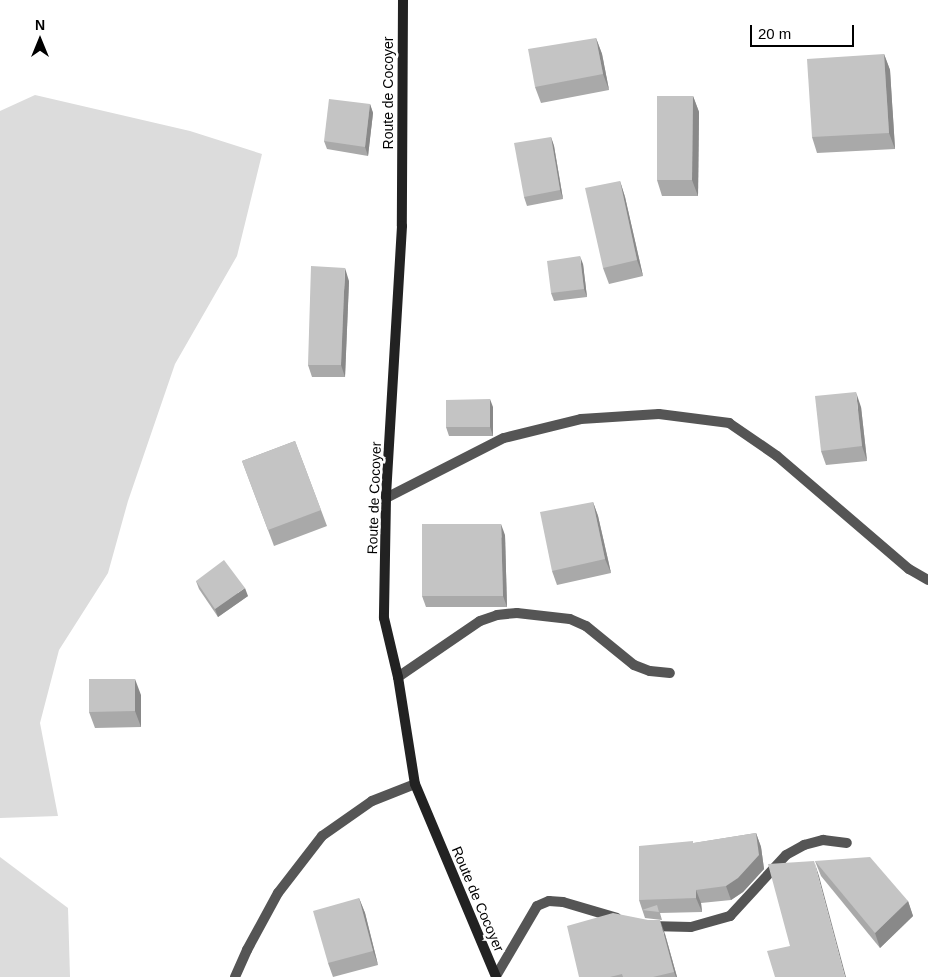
<!DOCTYPE html>
<html>
<head>
<meta charset="utf-8">
<style>
  body { margin:0 }
  #map { position:relative; width:928px; height:977px; overflow:hidden; background:#fff; font-family:Helvetica,sans-serif }
  div>[style] { position:absolute }
  .green>* { inset:0; background:#dcdcdc }
  .service>* { height:10px; margin:-5px; padding:0 5px; transform-origin:5px; border-radius:5px; background:#555 }
  .minor>* { height:10px; margin:-5px; padding:0 5px; transform-origin:5px; border-radius:5px; background:#555 }
  .secondary>* { height:10px; margin:-5px; padding:0 5px; transform-origin:5px; border-radius:5px; background:#222 }
  .wall>* { inset:0; background:#a9a9a9 }
  .shaded-wall>* { inset:0; background:#898989 }
  .building>* { inset:0; background:#c4c4c4 }
  span { translate:-50% -50%; white-space:nowrap; text-align:center; line-height:1.15; -webkit-text-stroke:5px #fff; paint-order:stroke }
  .street-label { font-size:14px; color:#000 }
  .north { position:absolute; left:15px; top:15px; width:50px; height:50px; -webkit-text-stroke:4px #fff; paint-order:stroke; rotate:0deg; font-size:14px; font-weight:700; line-height:20px; text-align:center; color:#000 }
  .north::after { content:''; display:block; margin:auto; width:18px; height:22px; background:#000; clip-path:polygon(50% 0,100% 100%,50% 72%,0 100%) }
  .scale { position:absolute; left:750px; top:25px; width:104px; height:22px; box-sizing:border-box; border:2px solid #000; border-top:0; padding-left:6px; font-size:15px; line-height:18px; white-space:nowrap; color:#000; -webkit-text-stroke:4px #fff; paint-order:stroke }
</style>
</head>
<body>
<div id="map">
  <div class="green">
    <div style="clip-path:polygon(35px 95px,190px 131px,262px 154px,237px 256px,175px 364px,128px 501px,108px 573px,59px 650px,40px 723px,58px 816px,0 818px,0 111px)"></div>
    <div style="clip-path:polygon(0 857px,68px 908px,70px 977px,0 977px)"></div>
  </div>
  <div class="service">
    <div style="left:386px;top:498px;width:132px;rotate:-27deg"></div>
    <div style="left:504px;top:438px;width:79px;rotate:-13.9deg"></div>
    <div style="left:581px;top:419px;width:78px;rotate:-3.7deg"></div>
    <div style="left:659px;top:414px;width:71px;rotate:7.3deg"></div>
    <div style="left:729px;top:423px;width:58px;rotate:34.5deg"></div>
    <div style="left:777px;top:456px;width:174px;rotate:40.6deg"></div>
    <div style="left:909px;top:569px;width:22px;rotate:30deg"></div>
    <div style="left:398px;top:677px;width:99px;rotate:-34.3deg"></div>
    <div style="left:480px;top:621px;width:18px;rotate:-19deg"></div>
    <div style="left:497px;top:615px;width:20px;rotate:-6deg"></div>
    <div style="left:517px;top:613px;width:53px;rotate:6.5deg"></div>
    <div style="left:570px;top:619px;width:17px;rotate:24deg"></div>
    <div style="left:586px;top:626px;width:62px;rotate:39.1deg"></div>
    <div style="left:634px;top:665px;width:17px;rotate:21deg"></div>
    <div style="left:650px;top:671px;width:20px;rotate:6deg"></div>
  </div>
  <div class="minor">
    <div style="left:650px;top:926px;width:41px;rotate:1.4deg"></div>
    <div style="left:691px;top:927px;width:41px;rotate:-15.8deg"></div>
    <div style="left:730px;top:916px;width:83px;rotate:-47.4deg"></div>
    <div style="left:786px;top:855px;width:21px;rotate:-29deg"></div>
    <div style="left:804px;top:845px;width:20px;rotate:-15deg"></div>
    <div style="left:823px;top:840px;width:24px;rotate:7deg"></div>
    <div style="left:496px;top:976px;width:81px;rotate:-59.6deg"></div>
    <div style="left:537px;top:906px;width:13px;rotate:-23deg"></div>
    <div style="left:549px;top:901px;width:14px;rotate:4deg"></div>
    <div style="left:563px;top:902px;width:56px;rotate:16.5deg"></div>
    <div style="left:235px;top:977px;width:30px;rotate:-66deg"></div>
    <div style="left:247px;top:950px;width:65px;rotate:-61.5deg"></div>
    <div style="left:278px;top:893px;width:72px;rotate:-52.3deg"></div>
    <div style="left:322px;top:836px;width:61px;rotate:-35deg"></div>
    <div style="left:372px;top:801px;width:46px;rotate:-21.6deg"></div>
  </div>
  <div class="secondary">
    <div style="left:403px;top:0;width:226px;rotate:90.3deg"></div>
    <div style="left:402px;top:226px;width:272px;rotate:93.4deg"></div>
    <div style="left:386px;top:498px;width:120px;rotate:91deg"></div>
    <div style="left:384px;top:618px;width:61px;rotate:76.7deg"></div>
    <div style="left:398px;top:677px;width:108px;rotate:81deg"></div>
    <div style="left:415px;top:784px;width:209px;rotate:67.2deg"></div>
  </div>
  <div class="wall">
    <div style="clip-path:polygon(596px 38px,602px 54px,609px 90px,541px 103px,535px 87px)"></div>
    <div style="clip-path:polygon(884px 54px,890px 70px,895px 149px,817px 153px,812px 137px)"></div>
    <div style="clip-path:polygon(693px 96px,699px 112px,698px 196px,662px 196px,657px 180px)"></div>
    <div style="clip-path:polygon(370px 104px,373px 113px,368px 156px,327px 149px,324px 141px)"></div>
    <div style="clip-path:polygon(551px 137px,554px 146px,563px 199px,527px 206px,524px 197px)"></div>
    <div style="clip-path:polygon(620px 181px,625px 197px,643px 276px,609px 284px,603px 268px)"></div>
    <div style="clip-path:polygon(583px 264px,587px 297px,554px 301px,551px 293px)"></div>
    <div style="clip-path:polygon(349px 281px,345px 377px,312px 377px,308px 365px)"></div>
    <div style="clip-path:polygon(493px 407px,493px 436px,449px 436px,446px 427px)"></div>
    <div style="clip-path:polygon(861px 407px,867px 461px,826px 465px,821px 451px)"></div>
    <div style="clip-path:polygon(295px 441px,327px 526px,274px 546px,242px 461px)"></div>
    <div style="clip-path:polygon(593px 502px,598px 516px,611px 573px,557px 585px,552px 571px)"></div>
    <div style="clip-path:polygon(505px 535px,507px 607px,426px 607px,422px 596px)"></div>
    <div style="clip-path:polygon(196px 581px,248px 596px,218px 617px,199px 589px)"></div>
    <div style="clip-path:polygon(141px 695px,141px 727px,95px 728px,89px 712px)"></div>
    <div style="clip-path:polygon(756px 833px,761px 847px,764px 869px,743px 892px,731px 900px,701px 903px,702px 912px,660px 913px,662px 920px,645px 918px,639px 900px,694px 843px)"></div>
    <div style="clip-path:polygon(815px 861px,908px 901px,913px 916px,880px 948px,821px 876px)"></div>
    <div style="clip-path:polygon(359px 898px,365px 913px,378px 965px,333px 977px,328px 963px)"></div>
    <div style="clip-path:polygon(665px 934px,677px 977px,579px 977px)"></div>
  </div>
  <div class="shaded-wall">
    <div style="clip-path:polygon(596px 38px,602px 54px,609px 90px,603px 74px)"></div>
    <div style="clip-path:polygon(884px 54px,890px 70px,895px 149px,889px 133px)"></div>
    <div style="clip-path:polygon(693px 96px,699px 112px,698px 196px,692px 180px)"></div>
    <div style="clip-path:polygon(370px 104px,373px 113px,368px 156px,365px 147px)"></div>
    <div style="clip-path:polygon(551px 137px,554px 146px,563px 199px,560px 190px)"></div>
    <div style="clip-path:polygon(620px 181px,625px 197px,643px 276px,637px 260px)"></div>
    <div style="clip-path:polygon(580px 256px,583px 264px,587px 297px,584px 289px)"></div>
    <div style="clip-path:polygon(345px 268px,349px 281px,345px 377px,341px 365px)"></div>
    <div style="clip-path:polygon(856px 392px,861px 407px,867px 461px,862px 446px)"></div>
    <div style="clip-path:polygon(490px 399px,493px 407px,493px 436px,490px 427px)"></div>
    <div style="clip-path:polygon(593px 502px,598px 516px,611px 573px,605px 559px)"></div>
    <div style="clip-path:polygon(501px 524px,505px 535px,507px 607px,503px 596px)"></div>
    <div style="clip-path:polygon(245px 588px,248px 596px,218px 617px,215px 609px)"></div>
    <div style="clip-path:polygon(135px 679px,141px 695px,141px 727px,135px 711px)"></div>
    <div style="clip-path:polygon(756px 833px,761px 847px,764px 869px,743px 892px,731px 900px,726px 886px)"></div>
    <div style="clip-path:polygon(814px 861px,819px 876px,846px 977px,845px 977px)"></div>
    <div style="clip-path:polygon(696px 890px,701px 903px,702px 912px,696px 898px)"></div>
    <div style="clip-path:polygon(359px 898px,365px 913px,378px 965px,373px 951px)"></div>
    <div style="clip-path:polygon(908px 901px,913px 916px,880px 948px,875px 933px)"></div>
    <div style="clip-path:polygon(660px 920px,665px 934px,677px 977px,676px 977px,674px 972px)"></div>
  </div>
  <div class="building">
    <div style="clip-path:polygon(596px 38px,603px 74px,535px 87px,528px 49px)"></div>
    <div style="clip-path:polygon(884px 54px,889px 133px,812px 137px,807px 59px)"></div>
    <div style="clip-path:polygon(657px 96px,693px 96px,692px 180px,657px 180px)"></div>
    <div style="clip-path:polygon(329px 99px,370px 104px,365px 147px,324px 141px)"></div>
    <div style="clip-path:polygon(551px 137px,560px 190px,524px 197px,514px 143px)"></div>
    <div style="clip-path:polygon(620px 181px,637px 260px,603px 268px,585px 188px)"></div>
    <div style="clip-path:polygon(580px 256px,584px 289px,551px 293px,547px 261px)"></div>
    <div style="clip-path:polygon(311px 266px,345px 268px,341px 365px,308px 365px)"></div>
    <div style="clip-path:polygon(856px 392px,862px 446px,821px 451px,815px 396px)"></div>
    <div style="clip-path:polygon(490px 399px,490px 427px,446px 427px,446px 400px)"></div>
    <div style="clip-path:polygon(295px 441px,321px 510px,268px 530px,242px 461px)"></div>
    <div style="clip-path:polygon(593px 502px,605px 559px,552px 571px,540px 512px)"></div>
    <div style="clip-path:polygon(422px 524px,501px 524px,503px 596px,422px 596px)"></div>
    <div style="clip-path:polygon(224px 560px,245px 588px,215px 609px,196px 581px)"></div>
    <div style="clip-path:polygon(89px 679px,135px 679px,135px 711px,89px 712px)"></div>
    <div style="clip-path:polygon(756px 833px,759px 855px,738px 878px,726px 886px,696px 890px,696px 898px,639px 900px,639px 846px,693px 841px,693px 843px)"></div>
    <div style="clip-path:polygon(870px 857px,908px 901px,875px 933px,815px 861px)"></div>
    <div style="clip-path:polygon(814px 861px,845px 977px,775px 977px,767px 951px,790px 946px,768px 864px)"></div>
    <div style="clip-path:polygon(359px 898px,373px 951px,328px 963px,313px 911px)"></div>
    <div style="clip-path:polygon(657px 905px,659px 912px,642px 910px)"></div>
    <div style="clip-path:polygon(613px 913px,648px 920px,660px 920px,674px 972px,653px 977px,623px 977px,622px 974px,610px 977px,579px 977px,567px 926px)"></div>
  </div>
  <div class="street-label">
    <span style="left:388px;top:93px;rotate:-90deg">Route de Cocoyer</span>
    <span style="left:374px;top:498px;rotate:-88deg">Route de Cocoyer</span>
    <span style="left:478px;top:899px;rotate:67deg">Route de Cocoyer</span>
  </div>
  <div class="north">N</div>
  <div class="scale">20 m</div>
</div>
</body>
</html>
